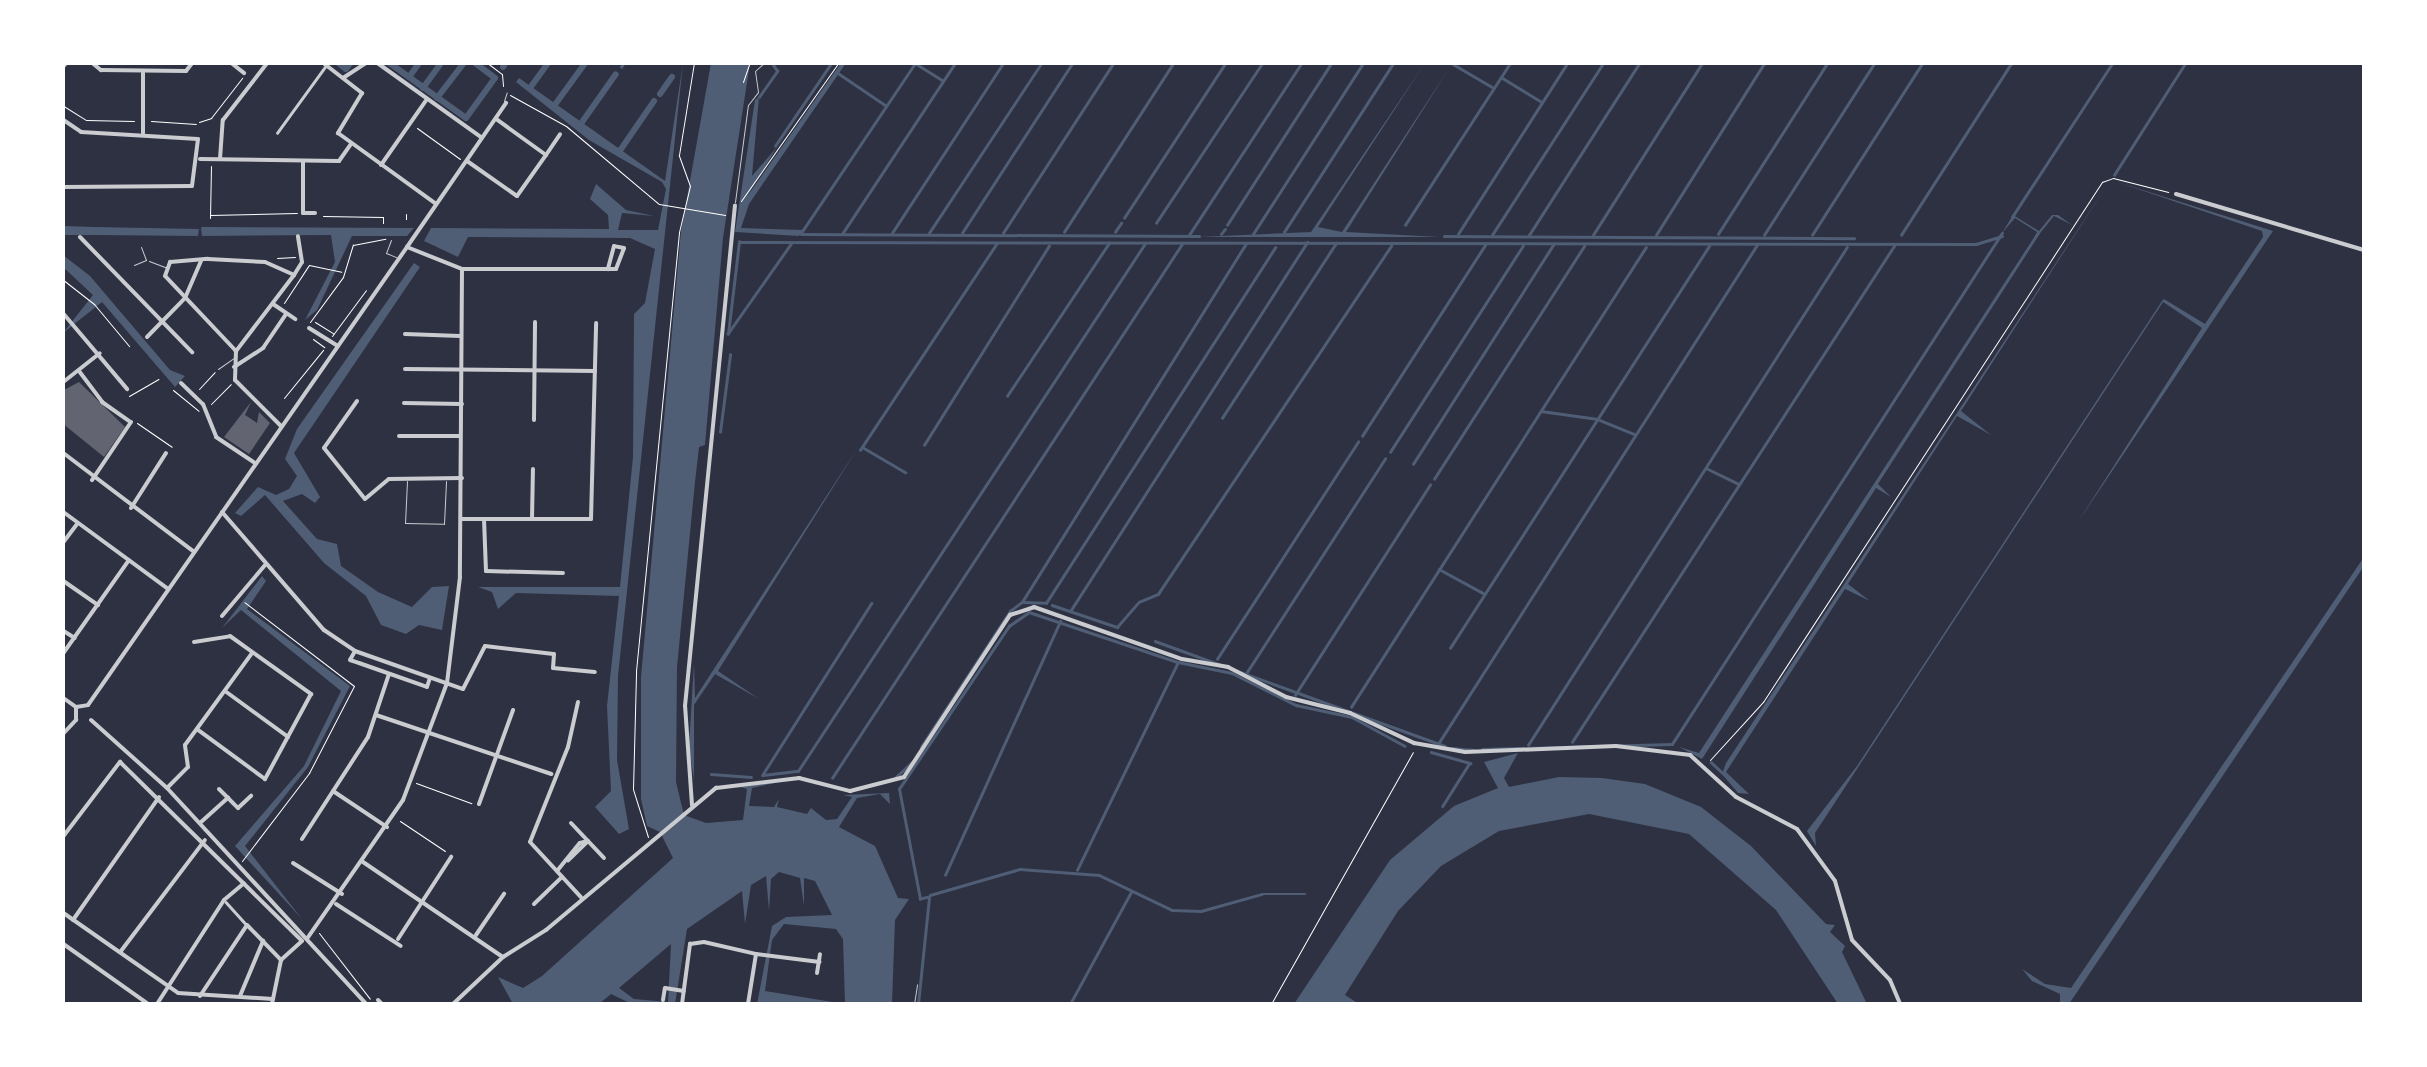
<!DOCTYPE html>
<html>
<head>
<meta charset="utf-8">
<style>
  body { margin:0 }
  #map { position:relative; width:2427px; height:1067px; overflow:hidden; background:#2d3142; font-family:Commissioner,sans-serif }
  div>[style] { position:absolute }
  .water>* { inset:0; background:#4f5d75 }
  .stream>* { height:2.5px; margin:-1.25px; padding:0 1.25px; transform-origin:1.25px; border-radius:1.25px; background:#4f5d75 }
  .canal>* { height:6px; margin:-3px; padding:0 3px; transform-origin:3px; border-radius:3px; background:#4f5d75 }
  .building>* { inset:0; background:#626471 }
  .path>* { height:1px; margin:-0.5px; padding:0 0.5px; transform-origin:0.5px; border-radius:0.5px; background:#fff }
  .service>* { height:1px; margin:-0.5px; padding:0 0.5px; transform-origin:0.5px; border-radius:0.5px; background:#caccd0 }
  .pedestrian>* { height:2.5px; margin:-1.25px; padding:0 1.25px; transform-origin:1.25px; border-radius:1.25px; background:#caccd0 }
  .minor>* { height:4px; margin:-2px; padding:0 2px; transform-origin:2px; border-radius:2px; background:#caccd0 }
  .tertiary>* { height:4px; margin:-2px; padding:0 2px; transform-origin:2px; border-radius:2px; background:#caccd0 }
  span { translate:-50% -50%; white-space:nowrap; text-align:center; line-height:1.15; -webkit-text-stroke:8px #fff; paint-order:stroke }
  .frame { position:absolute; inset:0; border:65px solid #fff; pointer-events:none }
</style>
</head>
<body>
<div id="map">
  <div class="water">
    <div style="clip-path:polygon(683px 63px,618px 676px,617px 760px,629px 829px,619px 834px,595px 807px,611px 791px,607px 706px,619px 596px,516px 593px,498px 609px,492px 592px,478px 587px,620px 587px,633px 457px,634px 314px,645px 303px,655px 249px,630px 238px,468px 237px,458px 257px,424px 241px,431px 228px,609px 229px,608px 215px,590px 199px,596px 184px,626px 210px,654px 216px,622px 213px,618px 230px,658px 230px,666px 189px,662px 182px,589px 140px,516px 82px,519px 78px,665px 181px)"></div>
    <div style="clip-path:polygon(evenodd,711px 63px,750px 63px,723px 238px,705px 445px,699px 447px,695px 482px,677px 667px,676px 782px,684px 815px,706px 823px,743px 820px,747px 789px,740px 787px,779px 782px,752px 788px,749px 806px,774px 807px,779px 799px,777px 807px,807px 814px,811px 808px,826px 820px,837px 819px,852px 797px,843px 795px,889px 793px,890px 804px,880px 794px,857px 798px,839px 827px,875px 846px,898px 898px,909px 899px,895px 920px,892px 1004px,757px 1004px,772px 926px,786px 917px,832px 915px,815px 881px,804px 878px,804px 906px,800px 878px,779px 872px,771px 879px,769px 911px,766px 876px,751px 885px,745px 924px,742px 891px,687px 929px,675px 1004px,632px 1004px,611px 994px,599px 1004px,513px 1004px,498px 977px,523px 988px,542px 976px,673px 858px,660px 832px,647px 826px,641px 799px,641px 677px,681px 231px,711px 63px,784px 924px,836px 929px,843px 939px,845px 1004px,765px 991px,772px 940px,784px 924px,711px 63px,671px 944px,668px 1002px,634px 999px,619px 988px,671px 944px)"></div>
    <div style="clip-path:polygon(841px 63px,846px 63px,749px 204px,741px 228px,803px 230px,799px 236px,735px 232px,755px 100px,759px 97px,752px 176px,777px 147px,746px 198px)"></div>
    <div style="clip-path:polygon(1425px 63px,1318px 227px,1342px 232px,1450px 67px,1346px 232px,1440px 237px,1198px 237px,1311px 232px)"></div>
    <div style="clip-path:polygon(2117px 182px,2273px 231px,2076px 525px,2202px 328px,2163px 302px,1815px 833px,1816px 846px,1807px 831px,1857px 766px,2162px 301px,2164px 299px,2205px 324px,2263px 237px,2262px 231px)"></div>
    <div style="clip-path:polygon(2108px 184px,1961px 411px,1991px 435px,1957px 416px,1848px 584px,1870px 601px,1845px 589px,1726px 772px,1749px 794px,1738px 793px,1722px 774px,1726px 763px)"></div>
    <div style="clip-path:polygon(2013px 215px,2039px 231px,2052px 215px,2058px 215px,2072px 225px,2054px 216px,2041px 232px,1878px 484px,1891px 497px,1876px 488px,1702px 759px,1679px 747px,1699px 753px,2033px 239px,2037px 232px,2015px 218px,2002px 233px)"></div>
    <div style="clip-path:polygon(63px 226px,95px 227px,199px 229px,198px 236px,92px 235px,63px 235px)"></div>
    <div style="clip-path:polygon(201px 228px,202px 227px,414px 228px,407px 236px,352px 236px,317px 310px,305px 320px,335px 262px,331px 235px,202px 236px)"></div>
    <div style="clip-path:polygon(63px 255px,90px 276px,170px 370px,185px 376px,175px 387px,102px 302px,63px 333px,93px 295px,63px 267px)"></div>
    <div style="clip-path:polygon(414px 263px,420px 267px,294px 453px,320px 497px,315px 503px,302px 494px,283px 501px,317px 539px,337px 544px,341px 566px,378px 592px,412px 607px,432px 587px,449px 586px,442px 630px,419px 625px,406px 634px,381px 625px,366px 596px,324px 563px,265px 495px,241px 516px,235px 513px,258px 487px,276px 495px,289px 489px,297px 476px,285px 459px,297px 429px)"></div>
    <div style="clip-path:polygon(859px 446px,718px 671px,759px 699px,715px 674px,694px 705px,694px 780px,689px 746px,694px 663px,695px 698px)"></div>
    <div style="clip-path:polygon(2364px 557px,2364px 566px,2069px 1004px,2060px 1004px,2060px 994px,2032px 981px,2022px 969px,2045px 984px,2071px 988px)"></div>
    <div style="clip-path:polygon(262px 576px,266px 581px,247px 609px,350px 686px,308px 767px,245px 846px,302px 919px,235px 846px,304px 766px,341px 691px,241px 610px,222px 628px)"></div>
    <div style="clip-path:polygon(1518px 753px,1504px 778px,1509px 787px,1559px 777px,1602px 778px,1645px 784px,1701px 807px,1751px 846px,1826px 924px,1835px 925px,1830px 932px,1845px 946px,1842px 952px,1867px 1004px,1838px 1004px,1776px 910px,1689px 834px,1589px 814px,1499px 831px,1441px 866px,1398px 911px,1345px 995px,1359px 1004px,1294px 1004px,1390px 860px,1454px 806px,1498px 788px,1484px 762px)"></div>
  </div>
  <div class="stream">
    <div style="left:915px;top:63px;width:32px;rotate:32deg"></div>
    <div style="left:1453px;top:64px;width:45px;rotate:30.5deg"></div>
    <div style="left:621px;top:67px;width:6px;rotate:-59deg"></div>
    <div style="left:838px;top:73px;width:57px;rotate:34.2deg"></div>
    <div style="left:1501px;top:77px;width:46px;rotate:31.6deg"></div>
    <div style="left:759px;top:97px;width:32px;rotate:-55deg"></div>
    <div style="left:777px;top:71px;width:11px;rotate:-124deg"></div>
    <div style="left:775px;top:146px;width:102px;rotate:-55.8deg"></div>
    <div style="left:2114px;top:175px;width:134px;rotate:-57.5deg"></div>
    <div style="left:2012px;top:217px;width:185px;rotate:-56.9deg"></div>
    <div style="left:1124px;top:218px;width:186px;rotate:-56.8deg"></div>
    <div style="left:1156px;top:223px;width:193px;rotate:-56.4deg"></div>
    <div style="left:1227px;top:225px;width:194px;rotate:-57.2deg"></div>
    <div style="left:1405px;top:225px;width:194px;rotate:-57deg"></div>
    <div style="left:1064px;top:232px;width:202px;rotate:-57.1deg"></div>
    <div style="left:1115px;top:232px;width:11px;rotate:-56deg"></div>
    <div style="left:1284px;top:232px;width:202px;rotate:-57.1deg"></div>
    <div style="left:801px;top:233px;width:206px;rotate:-56.1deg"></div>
    <div style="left:892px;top:233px;width:204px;rotate:-56.8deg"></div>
    <div style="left:929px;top:233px;width:205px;rotate:-56.5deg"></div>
    <div style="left:962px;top:233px;width:204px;rotate:-57deg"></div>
    <div style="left:1003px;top:233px;width:204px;rotate:-57deg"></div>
    <div style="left:801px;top:234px;width:398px;rotate:0.3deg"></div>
    <div style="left:842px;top:234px;width:206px;rotate:-56.5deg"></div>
    <div style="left:1221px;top:234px;width:6px;rotate:-51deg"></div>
    <div style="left:1253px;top:234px;width:205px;rotate:-57.2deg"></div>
    <div style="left:1458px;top:234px;width:204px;rotate:-57.4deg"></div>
    <div style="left:1718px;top:234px;width:204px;rotate:-57.4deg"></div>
    <div style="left:1189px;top:235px;width:207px;rotate:-56.8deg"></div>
    <div style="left:1492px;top:235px;width:206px;rotate:-57.1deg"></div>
    <div style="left:1529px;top:235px;width:206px;rotate:-57.3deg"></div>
    <div style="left:1593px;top:235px;width:205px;rotate:-57.6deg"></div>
    <div style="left:1656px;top:235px;width:204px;rotate:-57.8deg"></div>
    <div style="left:1764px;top:235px;width:206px;rotate:-57.3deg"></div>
    <div style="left:1812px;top:235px;width:206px;rotate:-57.3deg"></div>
    <div style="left:1901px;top:235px;width:206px;rotate:-57.3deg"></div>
    <div style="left:1444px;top:236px;width:410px;rotate:0.3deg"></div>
    <div style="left:792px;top:243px;width:111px;rotate:125.1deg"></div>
    <div style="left:728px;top:334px;width:93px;rotate:-83.2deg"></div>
    <div style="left:739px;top:242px;width:1237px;rotate:0.09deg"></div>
    <div style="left:1976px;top:244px;width:27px;rotate:-17deg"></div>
    <div style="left:1007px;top:396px;width:184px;rotate:-56.3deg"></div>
    <div style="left:1541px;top:411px;width:57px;rotate:8.1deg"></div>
    <div style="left:1597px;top:419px;width:40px;rotate:22deg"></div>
    <div style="left:1222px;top:418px;width:209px;rotate:-56.9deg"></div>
    <div style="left:720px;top:432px;width:78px;rotate:-82.6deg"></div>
    <div style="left:1362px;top:436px;width:227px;rotate:-57.2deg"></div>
    <div style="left:924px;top:445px;width:235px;rotate:-57.9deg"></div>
    <div style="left:864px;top:448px;width:48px;rotate:30.3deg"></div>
    <div style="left:860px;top:450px;width:248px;rotate:-56.5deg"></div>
    <div style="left:1390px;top:452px;width:245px;rotate:-57.2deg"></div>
    <div style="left:1413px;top:464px;width:260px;rotate:-57.4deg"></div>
    <div style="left:1706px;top:468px;width:37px;rotate:26deg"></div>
    <div style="left:1434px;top:479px;width:277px;rotate:-57.2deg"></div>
    <div style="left:1439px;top:569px;width:50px;rotate:28.6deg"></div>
    <div style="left:1022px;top:602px;width:422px;rotate:-58deg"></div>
    <div style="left:872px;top:603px;width:204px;rotate:122.4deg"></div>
    <div style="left:763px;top:775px;width:35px;rotate:-7deg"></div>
    <div style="left:798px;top:771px;width:630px;rotate:-56.66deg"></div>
    <div style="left:1046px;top:603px;width:423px;rotate:-57.2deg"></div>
    <div style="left:1052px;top:605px;width:69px;rotate:18.7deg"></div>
    <div style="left:1117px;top:627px;width:33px;rotate:-49deg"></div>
    <div style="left:1139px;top:602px;width:21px;rotate:-23deg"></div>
    <div style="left:1158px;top:594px;width:419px;rotate:-56.2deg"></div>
    <div style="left:1071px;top:610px;width:437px;rotate:-57.3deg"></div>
    <div style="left:1155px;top:641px;width:308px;rotate:19.9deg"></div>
    <div style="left:1450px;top:648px;width:478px;rotate:-57.2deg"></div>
    <div style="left:1217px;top:659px;width:259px;rotate:-57deg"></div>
    <div style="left:1247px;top:672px;width:254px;rotate:-57.1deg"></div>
    <div style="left:1295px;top:695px;width:250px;rotate:-57.3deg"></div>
    <div style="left:1351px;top:707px;width:546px;rotate:-57.33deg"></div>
    <div style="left:1572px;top:742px;width:591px;rotate:-57.01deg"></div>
    <div style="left:1438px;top:744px;width:592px;rotate:-57.41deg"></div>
    <div style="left:1528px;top:745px;width:591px;rotate:-57.36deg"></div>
    <div style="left:921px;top:747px;width:163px;rotate:-56.8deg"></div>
    <div style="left:1010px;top:611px;width:15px;rotate:-37deg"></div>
    <div style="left:1022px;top:602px;width:24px;rotate:2deg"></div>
    <div style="left:1452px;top:748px;width:22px;rotate:5deg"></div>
    <div style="left:1482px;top:749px;width:190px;rotate:-1.5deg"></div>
    <div style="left:1672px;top:744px;width:608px;rotate:-57.15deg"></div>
    <div style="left:1431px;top:752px;width:41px;rotate:15.8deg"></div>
    <div style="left:1470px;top:763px;width:51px;rotate:122.1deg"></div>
    <div style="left:1711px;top:762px;width:18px;rotate:43deg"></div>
    <div style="left:711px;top:774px;width:40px;rotate:4.3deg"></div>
    <div style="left:896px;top:777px;width:22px;rotate:-43deg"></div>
    <div style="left:832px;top:778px;width:638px;rotate:-56.76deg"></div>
    <div style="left:1077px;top:870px;width:231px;rotate:-64.1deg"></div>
    <div style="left:945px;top:875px;width:279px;rotate:-65.6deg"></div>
    <div style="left:930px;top:895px;width:94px;rotate:-16.1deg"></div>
    <div style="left:1020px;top:869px;width:79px;rotate:4.3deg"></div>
    <div style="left:1099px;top:875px;width:81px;rotate:25.6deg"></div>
    <div style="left:1172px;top:910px;width:29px;rotate:2deg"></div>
    <div style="left:1201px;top:911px;width:63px;rotate:-15.6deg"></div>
    <div style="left:1262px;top:894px;width:43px"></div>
    <div style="left:929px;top:897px;width:9px;rotate:167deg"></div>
    <div style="left:920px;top:899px;width:112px;rotate:-100.8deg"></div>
    <div style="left:899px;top:789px;width:197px;rotate:-56deg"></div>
    <div style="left:1009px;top:626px;width:24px;rotate:-35deg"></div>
    <div style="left:1029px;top:612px;width:157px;rotate:18.6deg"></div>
    <div style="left:1178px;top:662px;width:55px;rotate:11.5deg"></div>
    <div style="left:1232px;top:673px;width:72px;rotate:26.6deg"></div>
    <div style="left:1296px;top:705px;width:57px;rotate:12.1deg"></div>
    <div style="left:1352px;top:717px;width:60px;rotate:28.7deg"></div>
    <div style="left:918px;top:1004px;width:107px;rotate:-84.1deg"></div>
    <div style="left:1070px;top:1004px;width:128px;rotate:-61.4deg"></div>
  </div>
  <div class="canal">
    <div style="left:337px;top:62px;width:11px;rotate:38deg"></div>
    <div style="left:346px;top:69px;width:9px;rotate:-54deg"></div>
    <div style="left:388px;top:62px;width:96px;rotate:35.7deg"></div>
    <div style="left:466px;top:118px;width:49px;rotate:-54.1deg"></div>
    <div style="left:495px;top:78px;width:26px;rotate:-143deg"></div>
    <div style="left:503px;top:67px;width:6px;rotate:-59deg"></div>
    <div style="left:409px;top:77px;width:19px;rotate:-54deg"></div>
    <div style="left:423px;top:88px;width:32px;rotate:-54deg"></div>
    <div style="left:530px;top:88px;width:32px;rotate:-54deg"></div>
    <div style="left:660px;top:94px;width:21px;rotate:-55deg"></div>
    <div style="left:437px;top:98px;width:43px;rotate:-52.6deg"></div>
    <div style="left:554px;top:106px;width:54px;rotate:-54deg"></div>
    <div style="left:580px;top:125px;width:62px;rotate:-54.8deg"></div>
    <div style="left:619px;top:152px;width:62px;rotate:-55.5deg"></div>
  </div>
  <div class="building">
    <div style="clip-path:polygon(79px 382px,125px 427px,104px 457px,62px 423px,62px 391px)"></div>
    <div style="clip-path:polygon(251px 402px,245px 415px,257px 423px,259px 412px,270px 423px,249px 454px,224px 437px)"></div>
  </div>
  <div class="path">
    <div style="left:486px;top:62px;width:20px;rotate:37deg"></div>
    <div style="left:502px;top:74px;width:12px;rotate:85deg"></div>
    <div style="left:743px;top:82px;width:21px;rotate:-71deg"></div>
    <div style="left:510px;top:95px;width:64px;rotate:29deg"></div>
    <div style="left:566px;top:126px;width:121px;rotate:40deg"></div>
    <div style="left:659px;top:204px;width:67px;rotate:9.5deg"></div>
    <div style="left:62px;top:105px;width:28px;rotate:32deg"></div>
    <div style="left:86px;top:120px;width:48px;rotate:1.2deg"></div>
    <div style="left:151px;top:121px;width:45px;rotate:3.8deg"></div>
    <div style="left:199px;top:122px;width:13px;rotate:-18deg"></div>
    <div style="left:211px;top:118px;width:51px;rotate:-52.2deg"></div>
    <div style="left:417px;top:128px;width:53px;rotate:35.8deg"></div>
    <div style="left:741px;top:201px;width:170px;rotate:-54.8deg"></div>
    <div style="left:210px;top:215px;width:87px;rotate:-1.3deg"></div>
    <div style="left:323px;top:216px;width:60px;rotate:1deg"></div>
    <div style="left:383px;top:217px;width:6px;rotate:90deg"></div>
    <div style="left:210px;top:218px;width:52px;rotate:-88.9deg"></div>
    <div style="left:406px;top:219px;width:5px;rotate:-90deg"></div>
    <div style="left:277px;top:258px;width:18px;rotate:-3deg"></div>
    <div style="left:309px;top:265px;width:33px;rotate:12deg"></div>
    <div style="left:62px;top:279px;width:41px;rotate:38deg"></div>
    <div style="left:94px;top:304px;width:55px;rotate:50.2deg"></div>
    <div style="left:284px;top:303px;width:45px;rotate:-56.7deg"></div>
    <div style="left:310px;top:322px;width:56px;rotate:-53.7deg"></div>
    <div style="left:343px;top:277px;width:34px;rotate:-73deg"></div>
    <div style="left:353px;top:245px;width:33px;rotate:-11deg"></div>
    <div style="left:315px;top:322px;width:22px;rotate:32deg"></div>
    <div style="left:332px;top:336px;width:57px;rotate:-53.5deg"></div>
    <div style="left:313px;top:339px;width:14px;rotate:36deg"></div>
    <div style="left:199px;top:389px;width:23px;rotate:-47deg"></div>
    <div style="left:173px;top:390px;width:33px;rotate:39deg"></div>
    <div style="left:129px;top:396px;width:34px;rotate:-30deg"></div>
    <div style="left:284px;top:398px;width:62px;rotate:-50.9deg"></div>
    <div style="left:211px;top:404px;width:28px;rotate:-45deg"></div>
    <div style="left:137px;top:423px;width:42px;rotate:34.4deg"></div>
    <div style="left:1710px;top:760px;width:79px;rotate:-47.6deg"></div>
    <div style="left:1763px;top:702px;width:621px;rotate:-56.9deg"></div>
    <div style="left:2102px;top:182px;width:12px;rotate:-20deg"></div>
    <div style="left:2113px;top:178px;width:57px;rotate:14.3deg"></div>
    <div style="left:416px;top:783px;width:59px;rotate:20deg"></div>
    <div style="left:400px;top:821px;width:54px;rotate:33.7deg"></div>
    <div style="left:648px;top:837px;width:50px;rotate:-107.4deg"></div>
    <div style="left:633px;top:789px;width:118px;rotate:-88.5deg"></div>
    <div style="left:636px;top:671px;width:441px;rotate:-84.4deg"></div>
    <div style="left:679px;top:232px;width:47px;rotate:-76.6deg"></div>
    <div style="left:690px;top:186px;width:33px;rotate:-110deg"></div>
    <div style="left:679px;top:155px;width:94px;rotate:-80.8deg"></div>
    <div style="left:242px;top:861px;width:111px;rotate:-52.7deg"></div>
    <div style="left:309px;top:773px;width:98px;rotate:-62.7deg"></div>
    <div style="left:354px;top:686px;width:138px;rotate:-142.6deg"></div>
    <div style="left:319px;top:933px;width:83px;rotate:52.3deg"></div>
    <div style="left:1271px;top:1004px;width:289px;rotate:-60.6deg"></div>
  </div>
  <div class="service">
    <div style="left:504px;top:101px;width:9px;rotate:-72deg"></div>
    <div style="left:735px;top:202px;width:98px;rotate:-82.4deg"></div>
    <div style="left:748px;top:105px;width:16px;rotate:-52deg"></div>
    <div style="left:758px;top:92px;width:21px;rotate:-98deg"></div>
    <div style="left:755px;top:71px;width:13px;rotate:-42deg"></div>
    <div style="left:391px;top:240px;width:14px;rotate:111deg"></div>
    <div style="left:386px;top:253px;width:11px;rotate:22deg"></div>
    <div style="left:149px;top:261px;width:19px;rotate:21deg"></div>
    <div style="left:134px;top:265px;width:13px;rotate:-23deg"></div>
    <div style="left:146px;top:260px;width:14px;rotate:-111deg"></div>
    <div style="left:218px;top:369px;width:19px;rotate:-35deg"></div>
    <div style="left:407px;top:481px;width:42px;rotate:92.7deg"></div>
    <div style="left:405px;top:523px;width:39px;rotate:1deg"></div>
    <div style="left:444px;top:524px;width:43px;rotate:-87.3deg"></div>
    <div style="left:914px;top:1004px;width:20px;rotate:-81deg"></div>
  </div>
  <div class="pedestrian">
    <div style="left:277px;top:133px;width:82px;rotate:-54deg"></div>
    <div style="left:226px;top:902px;width:31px;rotate:48deg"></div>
  </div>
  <div class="minor">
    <div style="left:91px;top:62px;width:13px;rotate:39deg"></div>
    <div style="left:101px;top:70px;width:85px;rotate:0.7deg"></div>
    <div style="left:186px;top:71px;width:11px;rotate:-52deg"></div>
    <div style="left:230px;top:62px;width:18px;rotate:38deg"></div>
    <div style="left:322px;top:62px;width:51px;rotate:37.8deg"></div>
    <div style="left:362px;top:93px;width:47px;rotate:121deg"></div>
    <div style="left:338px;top:133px;width:121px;rotate:35.9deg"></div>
    <div style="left:376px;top:62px;width:130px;rotate:35.6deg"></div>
    <div style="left:62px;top:68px;width:8px;rotate:-50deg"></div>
    <div style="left:343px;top:78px;width:30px;rotate:-33deg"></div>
    <div style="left:62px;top:119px;width:23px;rotate:34deg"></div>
    <div style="left:81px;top:132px;width:117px;rotate:3.4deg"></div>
    <div style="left:198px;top:139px;width:47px;rotate:97.3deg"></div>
    <div style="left:192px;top:186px;width:130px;rotate:179.6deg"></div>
    <div style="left:143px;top:133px;width:60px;rotate:-90deg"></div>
    <div style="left:546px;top:155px;width:25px;rotate:-56deg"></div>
    <div style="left:200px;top:159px;width:139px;rotate:0.8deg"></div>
    <div style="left:339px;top:161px;width:21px;rotate:-55deg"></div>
    <div style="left:220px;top:159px;width:39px;rotate:-86deg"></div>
    <div style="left:223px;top:120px;width:73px;rotate:-52.2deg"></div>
    <div style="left:303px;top:161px;width:52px;rotate:90deg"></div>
    <div style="left:303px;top:213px;width:12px"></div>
    <div style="left:467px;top:161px;width:61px;rotate:35deg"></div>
    <div style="left:517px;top:196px;width:50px;rotate:-54.7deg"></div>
    <div style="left:546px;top:155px;width:62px;rotate:-144.2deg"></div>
    <div style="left:381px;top:165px;width:80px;rotate:-55.1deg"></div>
    <div style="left:2176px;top:194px;width:196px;rotate:16.6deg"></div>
    <div style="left:80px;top:237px;width:161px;rotate:45.8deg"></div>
    <div style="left:407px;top:247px;width:175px;rotate:-55.5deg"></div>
    <div style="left:208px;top:259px;width:57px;rotate:3deg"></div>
    <div style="left:265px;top:262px;width:32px;rotate:24deg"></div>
    <div style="left:294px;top:275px;width:96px;rotate:127.3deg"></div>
    <div style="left:236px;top:351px;width:103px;rotate:-133.4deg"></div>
    <div style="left:165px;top:276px;width:15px;rotate:-70deg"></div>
    <div style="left:170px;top:262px;width:38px;rotate:-5deg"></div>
    <div style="left:462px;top:269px;width:154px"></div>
    <div style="left:616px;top:269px;width:22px;rotate:-69deg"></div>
    <div style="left:624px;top:248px;width:10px;rotate:-169deg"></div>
    <div style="left:614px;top:246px;width:24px;rotate:105deg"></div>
    <div style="left:294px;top:275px;width:15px;rotate:-58deg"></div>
    <div style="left:302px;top:262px;width:26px;rotate:-99deg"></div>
    <div style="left:273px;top:304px;width:27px;rotate:34deg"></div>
    <div style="left:62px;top:312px;width:101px;rotate:49.8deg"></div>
    <div style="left:309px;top:328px;width:34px;rotate:32deg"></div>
    <div style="left:405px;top:334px;width:55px;rotate:2.1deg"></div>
    <div style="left:147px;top:337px;width:54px;rotate:-45.7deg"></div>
    <div style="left:185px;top:298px;width:40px;rotate:-66.6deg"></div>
    <div style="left:236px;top:351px;width:29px;rotate:92deg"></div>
    <div style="left:235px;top:380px;width:65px;rotate:45deg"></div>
    <div style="left:234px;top:367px;width:35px;rotate:-33deg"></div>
    <div style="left:263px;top:348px;width:41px;rotate:-55.9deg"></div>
    <div style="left:405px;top:369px;width:190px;rotate:0.6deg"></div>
    <div style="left:79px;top:371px;width:39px;rotate:53deg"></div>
    <div style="left:102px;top:402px;width:35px;rotate:35deg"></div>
    <div style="left:131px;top:422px;width:70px;rotate:123.9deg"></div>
    <div style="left:62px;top:383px;width:48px;rotate:-38.3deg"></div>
    <div style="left:181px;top:383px;width:30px;rotate:44deg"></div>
    <div style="left:203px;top:404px;width:35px;rotate:68deg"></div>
    <div style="left:216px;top:437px;width:47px;rotate:33.7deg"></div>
    <div style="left:357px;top:401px;width:57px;rotate:125.1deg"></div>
    <div style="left:324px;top:448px;width:65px;rotate:51.2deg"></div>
    <div style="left:365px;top:499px;width:31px;rotate:-40deg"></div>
    <div style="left:389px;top:479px;width:73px;rotate:-0.8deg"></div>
    <div style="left:404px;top:403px;width:58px;rotate:1deg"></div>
    <div style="left:534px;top:420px;width:98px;rotate:-89.4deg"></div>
    <div style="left:399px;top:436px;width:60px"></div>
    <div style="left:131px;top:508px;width:65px;rotate:-57.5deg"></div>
    <div style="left:62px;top:511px;width:132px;rotate:36.3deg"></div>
    <div style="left:222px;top:512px;width:156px;rotate:49.2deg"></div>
    <div style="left:324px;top:630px;width:37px;rotate:34deg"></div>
    <div style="left:355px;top:651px;width:114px;rotate:19.4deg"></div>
    <div style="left:463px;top:689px;width:48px;rotate:-62.9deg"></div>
    <div style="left:485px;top:646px;width:69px;rotate:6.6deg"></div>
    <div style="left:554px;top:654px;width:14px;rotate:94deg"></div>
    <div style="left:553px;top:668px;width:42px;rotate:5.4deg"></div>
    <div style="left:461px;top:519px;width:130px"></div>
    <div style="left:591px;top:519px;width:196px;rotate:-88.5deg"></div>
    <div style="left:484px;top:519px;width:52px;rotate:87.8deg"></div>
    <div style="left:486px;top:571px;width:77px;rotate:1.5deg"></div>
    <div style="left:532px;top:519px;width:50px;rotate:-88.9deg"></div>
    <div style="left:62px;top:544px;width:25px;rotate:-53deg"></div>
    <div style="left:62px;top:580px;width:44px;rotate:34.8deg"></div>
    <div style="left:222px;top:616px;width:68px;rotate:-49.8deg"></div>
    <div style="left:62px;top:630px;width:15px;rotate:32deg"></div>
    <div style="left:194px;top:642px;width:36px;rotate:-9deg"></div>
    <div style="left:230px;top:636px;width:100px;rotate:35.6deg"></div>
    <div style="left:311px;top:694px;width:97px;rotate:118.4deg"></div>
    <div style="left:265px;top:779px;width:84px;rotate:-143.7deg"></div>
    <div style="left:355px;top:651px;width:10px;rotate:119deg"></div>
    <div style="left:350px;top:660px;width:9px;rotate:18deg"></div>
    <div style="left:359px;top:663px;width:72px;rotate:19.4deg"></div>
    <div style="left:427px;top:687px;width:9px;rotate:-72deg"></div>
    <div style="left:62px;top:655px;width:116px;rotate:-54.8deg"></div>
    <div style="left:225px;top:691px;width:78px;rotate:36.1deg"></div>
    <div style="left:62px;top:697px;width:17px;rotate:36deg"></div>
    <div style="left:578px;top:702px;width:46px;rotate:102.5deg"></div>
    <div style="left:568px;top:747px;width:102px;rotate:111.8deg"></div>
    <div style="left:530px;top:842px;width:75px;rotate:47.2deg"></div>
    <div style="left:376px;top:715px;width:185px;rotate:18.6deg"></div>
    <div style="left:168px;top:787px;width:28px;rotate:-45deg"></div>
    <div style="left:188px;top:767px;width:22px;rotate:-98deg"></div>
    <div style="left:185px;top:745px;width:114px;rotate:-53.9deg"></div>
    <div style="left:219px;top:789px;width:27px;rotate:45deg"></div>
    <div style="left:238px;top:808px;width:18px;rotate:-43deg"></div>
    <div style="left:333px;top:791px;width:65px;rotate:33.7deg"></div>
    <div style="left:479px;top:804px;width:100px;rotate:-70.1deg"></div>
    <div style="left:692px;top:805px;width:99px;rotate:-94deg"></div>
    <div style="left:685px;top:706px;width:503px;rotate:-84.3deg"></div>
    <div style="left:200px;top:823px;width:38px;rotate:-42deg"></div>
    <div style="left:571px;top:823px;width:48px;rotate:46.7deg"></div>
    <div style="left:62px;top:838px;width:96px;rotate:-52.7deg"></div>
    <div style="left:120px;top:762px;width:255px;rotate:44.5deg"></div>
    <div style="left:302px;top:941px;width:28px;rotate:138deg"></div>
    <div style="left:281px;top:960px;width:45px;rotate:101.6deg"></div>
    <div style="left:302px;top:839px;width:121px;rotate:-57.1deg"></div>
    <div style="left:368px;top:737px;width:66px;rotate:-71.6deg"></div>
    <div style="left:363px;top:862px;width:169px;rotate:34.2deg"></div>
    <div style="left:293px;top:863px;width:58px;rotate:32.3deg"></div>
    <div style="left:557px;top:871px;width:36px;rotate:-51deg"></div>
    <div style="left:580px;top:843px;width:8px;rotate:-14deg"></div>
    <div style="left:588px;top:841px;width:28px;rotate:136deg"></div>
    <div style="left:336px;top:904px;width:77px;rotate:32.9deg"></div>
    <div style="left:534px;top:904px;width:39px;rotate:-44deg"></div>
    <div style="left:62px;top:912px;width:141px;rotate:34.9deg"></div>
    <div style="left:178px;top:993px;width:95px;rotate:3.6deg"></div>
    <div style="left:73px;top:920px;width:150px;rotate:-55deg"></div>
    <div style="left:476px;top:935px;width:50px;rotate:-55.7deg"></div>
    <div style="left:398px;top:939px;width:98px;rotate:-57.1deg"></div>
    <div style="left:62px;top:943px;width:105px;rotate:35.3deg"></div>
    <div style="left:121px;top:951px;width:139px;rotate:-52.9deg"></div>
    <div style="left:756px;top:954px;width:64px;rotate:7.2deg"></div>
    <div style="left:817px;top:973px;width:19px;rotate:-81deg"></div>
    <div style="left:200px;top:996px;width:85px;rotate:-56.5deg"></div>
    <div style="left:247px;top:925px;width:49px;rotate:45.8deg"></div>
    <div style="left:240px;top:996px;width:60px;rotate:-67.3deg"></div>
    <div style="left:378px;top:1000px;width:6px;rotate:45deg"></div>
    <div style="left:663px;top:1000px;width:12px;rotate:-81deg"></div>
    <div style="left:665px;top:988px;width:19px;rotate:9deg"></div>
    <div style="left:157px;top:1004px;width:124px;rotate:-57.2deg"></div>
    <div style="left:224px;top:900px;width:26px;rotate:-40deg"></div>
    <div style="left:453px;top:1004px;width:69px;rotate:-43.2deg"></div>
    <div style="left:503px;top:957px;width:51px;rotate:-32.1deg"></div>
    <div style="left:546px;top:930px;width:222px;rotate:-39.9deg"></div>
    <div style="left:716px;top:788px;width:84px;rotate:-6.9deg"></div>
    <div style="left:799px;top:778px;width:53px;rotate:14.3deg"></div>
    <div style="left:850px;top:791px;width:56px;rotate:-14.5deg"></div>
    <div style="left:904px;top:777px;width:194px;rotate:-56.8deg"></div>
    <div style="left:1010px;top:615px;width:25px;rotate:-18deg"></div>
    <div style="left:1034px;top:607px;width:157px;rotate:19.4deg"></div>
    <div style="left:1182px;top:659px;width:47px;rotate:9.9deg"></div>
    <div style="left:1228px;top:667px;width:65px;rotate:27.3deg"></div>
    <div style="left:1286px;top:697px;width:66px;rotate:14deg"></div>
    <div style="left:1350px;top:713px;width:71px;rotate:25.1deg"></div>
    <div style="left:1414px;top:743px;width:52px;rotate:10deg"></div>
    <div style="left:1465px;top:752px;width:151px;rotate:-2.3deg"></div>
    <div style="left:1616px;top:746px;width:75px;rotate:6.9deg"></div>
    <div style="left:1690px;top:755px;width:62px;rotate:42.4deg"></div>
    <div style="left:1736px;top:797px;width:69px;rotate:27.7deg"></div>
    <div style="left:1797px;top:829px;width:64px;rotate:53.8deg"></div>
    <div style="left:1835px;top:881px;width:61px;rotate:73.9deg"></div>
    <div style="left:1852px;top:940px;width:55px;rotate:46.5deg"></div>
    <div style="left:1890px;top:980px;width:26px;rotate:67deg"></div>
    <div style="left:682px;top:1004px;width:61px;rotate:-82.4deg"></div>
    <div style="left:690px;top:944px;width:14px;rotate:-8deg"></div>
    <div style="left:704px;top:942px;width:53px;rotate:13deg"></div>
    <div style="left:756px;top:954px;width:51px;rotate:99.1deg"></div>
  </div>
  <div class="tertiary">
    <div style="left:62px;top:452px;width:164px;rotate:37.1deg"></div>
    <div style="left:88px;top:705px;width:558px;rotate:-55.14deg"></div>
    <div style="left:407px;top:247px;width:59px;rotate:21.8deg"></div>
    <div style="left:462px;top:269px;width:308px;rotate:90.4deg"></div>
    <div style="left:460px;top:577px;width:107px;rotate:97deg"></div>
    <div style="left:447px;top:683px;width:125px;rotate:110.6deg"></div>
    <div style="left:403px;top:800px;width:167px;rotate:124.7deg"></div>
    <div style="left:76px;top:720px;width:13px;rotate:-90deg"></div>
    <div style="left:76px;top:707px;width:12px;rotate:-9deg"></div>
    <div style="left:91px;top:720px;width:102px;rotate:41.8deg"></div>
    <div style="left:167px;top:788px;width:294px;rotate:47.3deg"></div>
    <div style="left:62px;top:735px;width:21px;rotate:-47deg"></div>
  </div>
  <div class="frame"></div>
</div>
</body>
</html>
